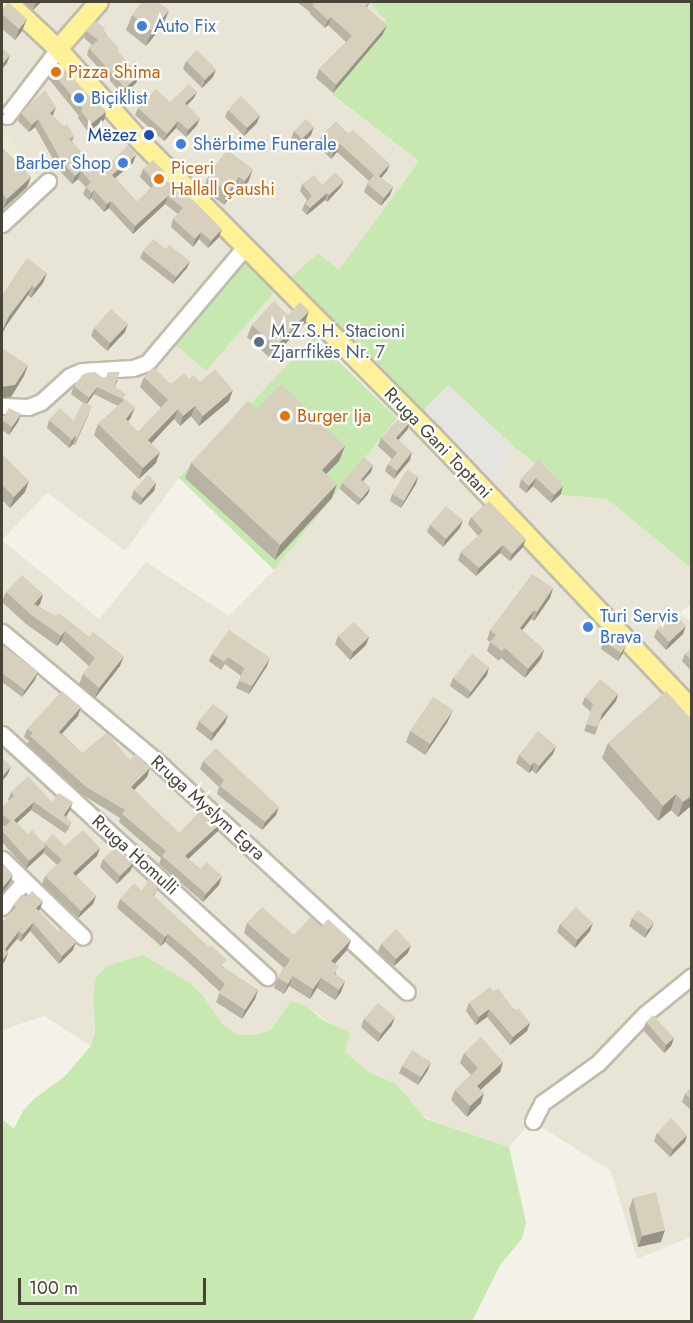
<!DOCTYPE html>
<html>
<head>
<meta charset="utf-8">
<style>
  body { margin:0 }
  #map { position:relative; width:693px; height:1323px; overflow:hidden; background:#f4f2e8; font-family:Jost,sans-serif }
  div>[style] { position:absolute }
  .residential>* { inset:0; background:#e8e5d6 }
  .education>* { inset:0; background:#eeead2 }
  .green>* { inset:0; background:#c7e9b1 }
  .parking>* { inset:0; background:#e6e4e0 }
  .roads { filter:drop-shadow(2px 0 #c0bcab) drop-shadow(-2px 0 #c0bcab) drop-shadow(0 2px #c0bcab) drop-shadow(0 -2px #c0bcab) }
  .minor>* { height:15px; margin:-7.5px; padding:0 7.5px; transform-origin:7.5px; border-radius:7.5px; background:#fff }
  .major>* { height:18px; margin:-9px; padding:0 9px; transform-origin:9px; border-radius:9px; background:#fff197 }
  .wall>* { inset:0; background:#b8b3a3 }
  .shaded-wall>* { inset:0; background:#969284 }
  .building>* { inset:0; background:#d6d0bd }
  .dots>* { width:16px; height:16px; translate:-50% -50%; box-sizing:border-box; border:3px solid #fff; border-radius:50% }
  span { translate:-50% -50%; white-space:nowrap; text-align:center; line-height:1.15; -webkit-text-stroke:4.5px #fff; paint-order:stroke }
  .shop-label { font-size:18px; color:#366cbe }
  .left { translate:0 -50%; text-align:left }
  .right { translate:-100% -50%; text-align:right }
  .food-label { font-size:18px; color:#c56008 }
  .transit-label { font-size:18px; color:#164399 }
  .service-label { font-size:18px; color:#4e5e75 }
  .street-label { font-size:18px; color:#484437 }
  .frame { position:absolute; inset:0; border:3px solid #484437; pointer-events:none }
  .scale { position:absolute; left:18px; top:1278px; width:188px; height:27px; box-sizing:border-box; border:3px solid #484437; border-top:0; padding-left:8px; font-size:18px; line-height:21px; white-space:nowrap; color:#484437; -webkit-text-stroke:4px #fff; paint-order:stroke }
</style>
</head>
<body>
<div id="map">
  <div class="residential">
    <div style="clip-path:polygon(2px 2px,369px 2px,387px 21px,332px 96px,419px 161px,339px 271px,318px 319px,314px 337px,179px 478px,125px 551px,47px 493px,2px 540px,99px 619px,146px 562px,229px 616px,274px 570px,397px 418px,433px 436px,490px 490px,514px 447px,531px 460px,562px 495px,607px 499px,691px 568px,691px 604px,680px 613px,692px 624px,691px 1237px,637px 1259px,611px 1171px,532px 1121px,509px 1147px,430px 1120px,417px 1110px,395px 1083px,370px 1073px,345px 1052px,334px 1026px,307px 1007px,291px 1001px,271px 1030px,255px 1035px,238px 1035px,222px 1024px,202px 994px,188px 982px,143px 956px,93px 994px,96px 1014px,91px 1046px,44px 1016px,2px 1030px)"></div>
  </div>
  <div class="education">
    <div style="clip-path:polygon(3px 132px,39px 179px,2px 215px,2px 133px)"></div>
  </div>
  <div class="green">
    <div style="clip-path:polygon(369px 2px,691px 2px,691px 568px,607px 499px,562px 495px,531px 460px,514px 447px,449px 386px,418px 416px,288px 280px,318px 253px,339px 270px,419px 161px,332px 95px,386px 21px)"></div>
    <div style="clip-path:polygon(244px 259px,276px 290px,206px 371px,175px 344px)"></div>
    <div style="clip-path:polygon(314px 337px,397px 418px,274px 570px,179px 478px)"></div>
    <div style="clip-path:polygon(143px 955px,188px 982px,202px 994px,222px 1024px,238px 1035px,255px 1035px,271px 1030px,291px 1001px,307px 1007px,323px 1020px,350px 1033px,345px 1052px,370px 1073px,395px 1083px,426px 1119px,509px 1147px,526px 1222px,522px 1239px,500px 1265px,472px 1321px,2px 1321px,2px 1119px,14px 1129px,23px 1111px,34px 1099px,64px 1077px,91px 1046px,95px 1028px,93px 994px,96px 977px,109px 965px)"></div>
  </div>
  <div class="parking">
    <div style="clip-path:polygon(448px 385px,514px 447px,490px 490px,418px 416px)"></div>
  </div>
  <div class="roads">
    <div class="minor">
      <div style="left:7px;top:116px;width:84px;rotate:-52.7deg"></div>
      <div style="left:2px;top:224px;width:63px;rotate:-43.1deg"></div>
      <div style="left:2px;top:406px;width:26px;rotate:2deg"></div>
      <div style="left:28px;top:407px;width:14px;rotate:-21deg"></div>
      <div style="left:41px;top:402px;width:39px;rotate:-42deg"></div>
      <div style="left:70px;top:376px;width:13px;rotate:-23deg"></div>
      <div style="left:82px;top:371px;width:51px;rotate:-3.4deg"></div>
      <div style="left:133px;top:368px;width:15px;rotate:-20deg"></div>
      <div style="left:147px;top:363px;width:152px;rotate:-49.8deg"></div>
      <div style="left:2px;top:632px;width:209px;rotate:39.9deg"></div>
      <div style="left:162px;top:766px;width:333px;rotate:42.7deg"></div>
      <div style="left:2px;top:734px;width:360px;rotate:42.5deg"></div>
      <div style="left:2px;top:859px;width:112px;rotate:43.9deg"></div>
      <div style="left:2px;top:907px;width:33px;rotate:-49deg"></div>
      <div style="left:533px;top:1121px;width:20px;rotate:-63deg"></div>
      <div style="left:542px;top:1103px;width:69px;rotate:-35.5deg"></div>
      <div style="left:598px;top:1063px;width:68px;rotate:-46.2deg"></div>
      <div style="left:645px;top:1014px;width:60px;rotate:-39deg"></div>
    </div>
    <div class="major">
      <div style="left:8px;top:2px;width:69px;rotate:43.2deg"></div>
      <div style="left:58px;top:49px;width:126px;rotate:48.2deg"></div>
      <div style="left:142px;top:143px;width:413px;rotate:45.2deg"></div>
      <div style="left:433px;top:436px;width:376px;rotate:46.5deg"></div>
      <div style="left:58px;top:49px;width:62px;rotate:-48.9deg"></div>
    </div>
  </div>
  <div class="wall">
    <div style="clip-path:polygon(24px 2px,41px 2px,33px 10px)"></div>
    <div style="clip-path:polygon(297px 2px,370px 2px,367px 8px,383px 34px,333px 93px,316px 78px,319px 69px,346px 42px,328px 25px,325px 28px,310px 14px,310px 12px)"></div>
    <div style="clip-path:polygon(2px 10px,22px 31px,15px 40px,2px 29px)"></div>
    <div style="clip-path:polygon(132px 15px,163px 25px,146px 46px,126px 30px)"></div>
    <div style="clip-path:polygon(86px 31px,104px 31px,118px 52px,139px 76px,136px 83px,123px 95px,87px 55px,89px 48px,92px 45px,84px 38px)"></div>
    <div style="clip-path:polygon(186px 61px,213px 77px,202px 88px,183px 69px)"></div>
    <div style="clip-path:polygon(51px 71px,94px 101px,106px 112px,104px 120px,88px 132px,78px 118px,79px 116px,48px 78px)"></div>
    <div style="clip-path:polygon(194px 98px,187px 105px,197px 125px,186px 137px,176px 128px,164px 141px,135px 115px,138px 108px,170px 102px)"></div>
    <div style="clip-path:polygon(228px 110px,257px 123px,244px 136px,225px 117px)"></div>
    <div style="clip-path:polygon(21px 113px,53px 115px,52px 115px,63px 126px,74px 136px,72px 142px,100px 173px,133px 163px,115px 178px,137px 202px,151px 188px,140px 177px,143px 169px,163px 178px,219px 237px,208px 248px,199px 239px,193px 247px,171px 227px,173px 219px,178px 214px,165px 204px,133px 234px,109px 208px,104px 212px,91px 198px,89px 200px,83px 194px,86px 187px,78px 179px,72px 184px,59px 170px,35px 127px,29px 132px,18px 121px)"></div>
    <div style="clip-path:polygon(336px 122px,387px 171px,381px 178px,393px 187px,390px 195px,381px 206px,364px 192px,367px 184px,369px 181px,337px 152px,331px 159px,318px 146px,320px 138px)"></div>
    <div style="clip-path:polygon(294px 131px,311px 135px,299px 147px,291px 139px)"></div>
    <div style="clip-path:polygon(2px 148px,31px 177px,27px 187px,3px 209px,2px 207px)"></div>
    <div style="clip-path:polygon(227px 150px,249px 180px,241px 193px,235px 189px,224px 205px,203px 189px,208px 177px)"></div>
    <div style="clip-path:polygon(302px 184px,322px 185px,341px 187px,327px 202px,325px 200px,307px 215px,302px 210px,305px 203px,307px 200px,300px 191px)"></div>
    <div style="clip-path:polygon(143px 251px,187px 268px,173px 284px,140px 258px)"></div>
    <div style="clip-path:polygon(47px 273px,43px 283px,31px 298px,28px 295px,6px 326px,2px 334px,2px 295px)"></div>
    <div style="clip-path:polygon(305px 323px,271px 359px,247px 337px,252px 325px)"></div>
    <div style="clip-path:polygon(94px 328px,125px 332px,107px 351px,91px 336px)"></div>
    <div style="clip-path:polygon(144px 377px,171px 384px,189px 379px,200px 382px,229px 401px,199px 426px,191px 416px,180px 426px,174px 419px,151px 444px,156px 463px,139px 479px,94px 435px,98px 424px,118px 406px,94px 394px,87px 404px,89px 414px,75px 445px,73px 444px,69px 448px,47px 428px,49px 420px,74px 421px,83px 403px,71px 394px,74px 386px,105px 379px,118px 380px,115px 386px,124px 400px,131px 417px,128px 422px,138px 432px,161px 408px,140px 387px)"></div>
    <div style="clip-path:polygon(256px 409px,345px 446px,339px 461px,326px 474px,332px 498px,275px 560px,185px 478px,191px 463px)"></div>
    <div style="clip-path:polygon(21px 414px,18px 422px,9px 435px,2px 430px,2px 419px)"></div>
    <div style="clip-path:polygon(410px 422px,407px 430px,398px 440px,410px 460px,394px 479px,385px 471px,388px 464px,392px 459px,378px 446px,381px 438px)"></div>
    <div style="clip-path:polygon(2px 454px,25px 492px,10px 508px,2px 500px)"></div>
    <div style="clip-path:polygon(539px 460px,561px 494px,551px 503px,533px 486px,526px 493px,519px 487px,521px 479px)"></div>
    <div style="clip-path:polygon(373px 465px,371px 472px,363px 481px,370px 488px,368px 494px,358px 505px,340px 489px,342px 483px)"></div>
    <div style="clip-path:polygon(418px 476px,416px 484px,401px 508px,390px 501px,392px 494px)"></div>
    <div style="clip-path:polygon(156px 483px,154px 491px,140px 505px,131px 498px,134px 490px)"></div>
    <div style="clip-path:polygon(471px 517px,523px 547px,510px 561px,500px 553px,476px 576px,458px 560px,461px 552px,478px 536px,468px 524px)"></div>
    <div style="clip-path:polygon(430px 525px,460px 528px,443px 547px,427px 532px)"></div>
    <div style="clip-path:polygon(553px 588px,550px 598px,534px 621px,531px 619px,522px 630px,544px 650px,541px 659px,525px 678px,501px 658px,499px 661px,487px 651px,490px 642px,487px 640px,490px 630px)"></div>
    <div style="clip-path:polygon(6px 592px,43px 594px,40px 604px,38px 606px,120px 666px,95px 698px,79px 684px,83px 674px,89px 666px,61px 641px,57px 646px,26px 624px,2px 602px)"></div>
    <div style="clip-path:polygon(657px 629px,683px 634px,666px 650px,654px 637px)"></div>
    <div style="clip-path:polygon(338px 636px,369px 637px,366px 645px,350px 660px,335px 644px)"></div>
    <div style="clip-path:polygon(604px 641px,623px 653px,618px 661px,601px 649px)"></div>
    <div style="clip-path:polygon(2px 645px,35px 680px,22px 697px,2px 682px)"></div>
    <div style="clip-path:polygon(692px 648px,692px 672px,682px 661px,685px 654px)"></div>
    <div style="clip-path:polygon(212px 654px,267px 666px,249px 694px,236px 688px,241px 676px,225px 664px,221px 670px,209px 661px)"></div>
    <div style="clip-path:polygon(487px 675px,468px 699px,450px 686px,453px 678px)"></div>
    <div style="clip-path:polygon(618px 694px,616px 701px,600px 720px,595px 735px,584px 731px,591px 712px,582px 704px,585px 697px)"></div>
    <div style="clip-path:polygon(81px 707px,78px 716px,62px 734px,82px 753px,130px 760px,150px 768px,147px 777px,134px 790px,179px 833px,221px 823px,218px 831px,188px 859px,219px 885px,203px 902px,159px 864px,161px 858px,119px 822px,120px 818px,83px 795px,27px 744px,29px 741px,24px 737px,27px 729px)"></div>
    <div style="clip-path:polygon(228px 715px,225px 723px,211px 741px,196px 729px,199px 721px)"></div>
    <div style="clip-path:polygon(448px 721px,425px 755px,406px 742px,410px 731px)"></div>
    <div style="clip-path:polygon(608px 743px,692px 805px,678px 817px,671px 810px,658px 821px,602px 758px)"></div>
    <div style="clip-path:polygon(553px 754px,536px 774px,532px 770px,529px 773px,516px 763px,519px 755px)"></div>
    <div style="clip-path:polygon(203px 761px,276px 815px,262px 830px,217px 794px,219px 787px,200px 769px)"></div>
    <div style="clip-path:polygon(11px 792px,52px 802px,70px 810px,66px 817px,71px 823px,68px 830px,65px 833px,31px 810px,17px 823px,28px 835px,44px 843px,65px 846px,100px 848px,97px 856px,76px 876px,96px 896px,93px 904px,78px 918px,42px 884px,45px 876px,57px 865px,44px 853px,26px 869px,2px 842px,2px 830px,5px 827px,2px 824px,2px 807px,9px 801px,8px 800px)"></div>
    <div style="clip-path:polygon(103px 859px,131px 870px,117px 884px,100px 867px)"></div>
    <div style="clip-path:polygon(161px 881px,154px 896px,224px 968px,258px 990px,255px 999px,242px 1019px,216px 1002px,220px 992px,189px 963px,165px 942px,161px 946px,117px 908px,120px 899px,142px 891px)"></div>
    <div style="clip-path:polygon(13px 905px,40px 909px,39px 911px,73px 950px,59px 964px,30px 931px,21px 942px,17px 939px,7px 951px,8px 953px,5px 961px,10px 913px)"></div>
    <div style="clip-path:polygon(632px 918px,651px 929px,645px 938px,629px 926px)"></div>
    <div style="clip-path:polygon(247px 923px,294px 935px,321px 927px,351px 940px,347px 950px,335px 964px,336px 975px,345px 981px,341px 992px,335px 1000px,317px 988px,310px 999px,289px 986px,284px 994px,274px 988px,278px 978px,284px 968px,244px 933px)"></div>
    <div style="clip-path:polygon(560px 924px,590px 931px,575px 948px,557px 932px)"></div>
    <div style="clip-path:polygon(381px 944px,408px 953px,394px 966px,378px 952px)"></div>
    <div style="clip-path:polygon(493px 991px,530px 1023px,527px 1031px,510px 1045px,487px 1017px,476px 1025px,466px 1011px,469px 1003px)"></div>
    <div style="clip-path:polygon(364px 1019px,392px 1025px,378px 1042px,361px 1027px)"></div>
    <div style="clip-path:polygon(646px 1022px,674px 1038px,671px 1046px,664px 1053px,643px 1030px)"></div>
    <div style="clip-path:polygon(464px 1053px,503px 1062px,500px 1072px,481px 1089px,481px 1103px,467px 1117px,451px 1100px,455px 1090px,471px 1075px,460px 1063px)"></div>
    <div style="clip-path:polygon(402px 1066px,428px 1070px,418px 1085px,399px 1073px)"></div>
    <div style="clip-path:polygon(692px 1087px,692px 1111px,682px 1102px,685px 1094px)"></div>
    <div style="clip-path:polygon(657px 1133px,685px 1142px,670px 1157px,654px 1141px)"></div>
    <div style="clip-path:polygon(633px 1198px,661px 1242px,638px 1247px,629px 1209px)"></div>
  </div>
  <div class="shaded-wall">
    <div style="clip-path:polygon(36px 2px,41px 2px,33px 10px)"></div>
    <div style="clip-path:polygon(169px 10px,163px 25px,146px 46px,152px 31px)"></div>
    <div style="clip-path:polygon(331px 17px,328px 25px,325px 28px,328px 20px)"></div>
    <div style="clip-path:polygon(27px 19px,22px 31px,15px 40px,19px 29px)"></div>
    <div style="clip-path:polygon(387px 25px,383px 34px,333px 93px,336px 85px)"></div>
    <div style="clip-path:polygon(10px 55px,7px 63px,2px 69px,2px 64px)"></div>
    <div style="clip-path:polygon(216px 69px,213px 77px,202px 88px,205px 80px)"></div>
    <div style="clip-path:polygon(139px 76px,136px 83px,123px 95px,125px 88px)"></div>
    <div style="clip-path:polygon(197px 92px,194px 98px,182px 110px,185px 103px)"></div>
    <div style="clip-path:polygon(56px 107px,53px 115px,47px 120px,50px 113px)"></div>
    <div style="clip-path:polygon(106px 112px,104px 120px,88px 132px,91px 124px)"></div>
    <div style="clip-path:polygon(260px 115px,257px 123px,244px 136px,247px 128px)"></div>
    <div style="clip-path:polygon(200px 118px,197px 125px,186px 137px,188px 130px)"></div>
    <div style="clip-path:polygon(38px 119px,35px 127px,29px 132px,32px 125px)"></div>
    <div style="clip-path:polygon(178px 121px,176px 128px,164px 141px,167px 134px)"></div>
    <div style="clip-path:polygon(314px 127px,311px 135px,299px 147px,302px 139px)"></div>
    <div style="clip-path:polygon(340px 144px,337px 152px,331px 159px,334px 151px)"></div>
    <div style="clip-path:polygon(136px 155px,133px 163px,109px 183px,112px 175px)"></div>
    <div style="clip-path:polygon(390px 164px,387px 171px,376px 184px,379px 176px)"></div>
    <div style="clip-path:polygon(253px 169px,249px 180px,241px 193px,245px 181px)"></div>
    <div style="clip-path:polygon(81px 171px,78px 179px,72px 184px,75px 176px)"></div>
    <div style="clip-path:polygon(31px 177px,27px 187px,3px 209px,7px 199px)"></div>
    <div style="clip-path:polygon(239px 177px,235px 189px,224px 205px,228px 193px)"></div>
    <div style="clip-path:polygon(344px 181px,341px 187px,327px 202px,329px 195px)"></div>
    <div style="clip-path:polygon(393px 187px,390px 195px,381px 206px,384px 198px)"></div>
    <div style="clip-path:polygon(94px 190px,91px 198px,89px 200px,92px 193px)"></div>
    <div style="clip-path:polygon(327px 193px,325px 200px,307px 215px,310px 208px)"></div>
    <div style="clip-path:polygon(168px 196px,165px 204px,133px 234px,135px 226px)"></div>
    <div style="clip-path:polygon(111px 201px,109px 208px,104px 212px,107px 204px)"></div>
    <div style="clip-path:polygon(222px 229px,219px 237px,208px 248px,211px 241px)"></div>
    <div style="clip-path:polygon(201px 232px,199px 239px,193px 247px,195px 239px)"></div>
    <div style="clip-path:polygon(190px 261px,187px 268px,173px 284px,176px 277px)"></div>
    <div style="clip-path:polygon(47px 273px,43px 283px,31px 298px,35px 288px)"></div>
    <div style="clip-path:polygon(32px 286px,28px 295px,6px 326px,2px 334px,2px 331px,9px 316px)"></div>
    <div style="clip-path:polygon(309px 311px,305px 323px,271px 359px,275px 347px)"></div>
    <div style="clip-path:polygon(128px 324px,125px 332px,107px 351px,110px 343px)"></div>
    <div style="clip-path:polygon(28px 365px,24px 376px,11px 397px,2px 398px,2px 387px)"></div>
    <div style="clip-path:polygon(97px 387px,94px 394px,86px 405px,89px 398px)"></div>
    <div style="clip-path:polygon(233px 390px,229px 401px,199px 426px,203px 416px)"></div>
    <div style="clip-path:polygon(195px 406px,191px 416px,180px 426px,183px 416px)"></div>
    <div style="clip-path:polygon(135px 407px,131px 417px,122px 430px,126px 419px)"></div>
    <div style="clip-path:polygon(178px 409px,174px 419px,144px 451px,148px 440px)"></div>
    <div style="clip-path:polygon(21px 414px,18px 422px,9px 435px,12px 427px)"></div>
    <div style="clip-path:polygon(410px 422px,407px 430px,393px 446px,396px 438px)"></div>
    <div style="clip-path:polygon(75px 436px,73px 444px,69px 448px,72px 440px)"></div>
    <div style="clip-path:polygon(345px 446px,339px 461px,316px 484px,322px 470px)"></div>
    <div style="clip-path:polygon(160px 452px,156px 463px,139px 479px,143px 468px)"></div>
    <div style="clip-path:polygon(412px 452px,410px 460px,394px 479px,397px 471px)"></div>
    <div style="clip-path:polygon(373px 465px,371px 472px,358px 486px,361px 480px)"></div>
    <div style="clip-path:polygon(418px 476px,416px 484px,401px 508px,404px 501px)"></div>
    <div style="clip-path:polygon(536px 478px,533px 486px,526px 493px,529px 486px)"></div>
    <div style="clip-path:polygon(29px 481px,25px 492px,10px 508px,14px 497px)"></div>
    <div style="clip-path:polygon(156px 483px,154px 491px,140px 505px,143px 498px)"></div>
    <div style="clip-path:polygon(337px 484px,332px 498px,275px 560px,280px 545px)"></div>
    <div style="clip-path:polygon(563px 486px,561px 494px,551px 503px,554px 495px)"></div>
    <div style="clip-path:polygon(370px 488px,368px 494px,358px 505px,361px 499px)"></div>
    <div style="clip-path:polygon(463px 520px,460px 528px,443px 547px,446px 539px)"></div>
    <div style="clip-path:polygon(526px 539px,523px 547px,510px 561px,512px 554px)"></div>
    <div style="clip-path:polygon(503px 545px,500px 553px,476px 576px,479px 568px)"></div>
    <div style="clip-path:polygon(553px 588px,550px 598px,534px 621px,537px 612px)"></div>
    <div style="clip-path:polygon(43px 594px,40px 604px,30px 614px,34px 604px)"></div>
    <div style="clip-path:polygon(534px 610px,531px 619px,516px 638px,520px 628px)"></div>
    <div style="clip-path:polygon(686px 626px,683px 634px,666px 650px,669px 642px)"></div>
    <div style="clip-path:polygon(65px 631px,61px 641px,57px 646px,61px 636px)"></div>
    <div style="clip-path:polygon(369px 637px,366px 645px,350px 660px,353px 652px)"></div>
    <div style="clip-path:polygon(626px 645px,623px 653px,618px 661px,621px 653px)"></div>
    <div style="clip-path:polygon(544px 650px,541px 659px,525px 678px,528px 669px)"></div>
    <div style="clip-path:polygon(124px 656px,120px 666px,95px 698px,99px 688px)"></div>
    <div style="clip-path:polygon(270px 658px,267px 666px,249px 694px,252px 686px)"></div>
    <div style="clip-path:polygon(489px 667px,487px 675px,468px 699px,471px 692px)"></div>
    <div style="clip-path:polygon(38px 672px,35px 680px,22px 697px,25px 690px)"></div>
    <div style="clip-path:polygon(618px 694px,616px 701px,600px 721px,602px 714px)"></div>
    <div style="clip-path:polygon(81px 707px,78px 716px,56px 740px,59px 732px)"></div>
    <div style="clip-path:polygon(453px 710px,448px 721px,425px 755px,430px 744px)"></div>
    <div style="clip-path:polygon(228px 715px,225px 723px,211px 741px,213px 733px)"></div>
    <div style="clip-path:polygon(556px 746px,553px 754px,536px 774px,539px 766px)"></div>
    <div style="clip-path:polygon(534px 762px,532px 770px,529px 773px,531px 766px)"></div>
    <div style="clip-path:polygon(11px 766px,8px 774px,2px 781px,2px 777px)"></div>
    <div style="clip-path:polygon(150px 768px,147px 777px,128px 796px,131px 787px)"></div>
    <div style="clip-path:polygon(676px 794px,671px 810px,658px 821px,663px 806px)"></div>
    <div style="clip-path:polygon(692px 795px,692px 805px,678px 817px,683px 802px)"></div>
    <div style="clip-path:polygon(34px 802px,31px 810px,11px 828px,14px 820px)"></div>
    <div style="clip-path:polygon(73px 802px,70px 810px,62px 823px,64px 815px)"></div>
    <div style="clip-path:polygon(279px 807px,276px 815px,262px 830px,265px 822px)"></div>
    <div style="clip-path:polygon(221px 823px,218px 831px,182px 865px,185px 856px)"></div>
    <div style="clip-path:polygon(46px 846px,43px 853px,26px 869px,29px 861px)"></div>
    <div style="clip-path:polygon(100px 848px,97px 856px,70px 881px,73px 873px)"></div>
    <div style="clip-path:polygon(134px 862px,131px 870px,117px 884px,120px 876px)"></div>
    <div style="clip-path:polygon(13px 875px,10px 883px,2px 893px,2px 888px)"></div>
    <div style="clip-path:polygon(222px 876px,219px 885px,203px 902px,206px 894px)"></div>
    <div style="clip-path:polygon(96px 896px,93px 904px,78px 918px,81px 911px)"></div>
    <div style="clip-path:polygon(43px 901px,40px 909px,34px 916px,36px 908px)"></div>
    <div style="clip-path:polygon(654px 922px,651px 929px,645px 938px,648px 930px)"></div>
    <div style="clip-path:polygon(33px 923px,30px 931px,21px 942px,23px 934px)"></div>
    <div style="clip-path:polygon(593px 923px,590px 931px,575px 948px,577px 940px)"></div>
    <div style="clip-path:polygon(19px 931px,17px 939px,2px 957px,5px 949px)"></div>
    <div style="clip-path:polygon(168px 934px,165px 942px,161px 946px,165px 937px)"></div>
    <div style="clip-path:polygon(351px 940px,347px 950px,327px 972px,331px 961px)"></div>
    <div style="clip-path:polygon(76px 942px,73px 950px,59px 964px,62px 956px)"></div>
    <div style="clip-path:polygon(411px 945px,408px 953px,394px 966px,396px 959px)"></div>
    <div style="clip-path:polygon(8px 953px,5px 961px,2px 965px,2px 960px)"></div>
    <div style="clip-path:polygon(293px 976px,289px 986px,284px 994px,288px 984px)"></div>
    <div style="clip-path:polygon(321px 978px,317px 988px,310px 999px,313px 989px)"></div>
    <div style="clip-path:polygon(345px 981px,341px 992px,335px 1000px,339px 990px)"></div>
    <div style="clip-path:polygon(258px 990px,255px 999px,242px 1019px,245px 1010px)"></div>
    <div style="clip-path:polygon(489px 1009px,487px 1017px,476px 1025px,479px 1017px)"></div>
    <div style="clip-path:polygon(395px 1017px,392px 1025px,378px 1042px,381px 1034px)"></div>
    <div style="clip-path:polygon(530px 1023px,527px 1031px,510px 1045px,513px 1037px)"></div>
    <div style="clip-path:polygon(674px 1038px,671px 1046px,664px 1053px,666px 1045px)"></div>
    <div style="clip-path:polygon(431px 1062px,428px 1070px,418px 1085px,421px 1077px)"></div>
    <div style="clip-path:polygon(503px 1062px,500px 1072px,474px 1096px,477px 1086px)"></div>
    <div style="clip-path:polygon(484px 1093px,481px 1103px,467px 1117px,470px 1106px)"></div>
    <div style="clip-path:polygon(687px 1135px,685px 1142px,670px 1157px,673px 1149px)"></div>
    <div style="clip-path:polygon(665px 1230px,661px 1242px,638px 1247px,642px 1236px)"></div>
  </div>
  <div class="building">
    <div style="clip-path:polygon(8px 2px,27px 19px,19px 29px,2px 14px,2px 10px)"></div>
    <div style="clip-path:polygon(142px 2px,158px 2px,169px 10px,152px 31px,132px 15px)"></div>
    <div style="clip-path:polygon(311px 2px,369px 2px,365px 6px,387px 25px,336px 85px,319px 69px,352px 36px,331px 17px,328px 20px,313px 6px,314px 4px)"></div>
    <div style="clip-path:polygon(95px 21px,105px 28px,103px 31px,119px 48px,117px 51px,139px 76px,125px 88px,89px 48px,98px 40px,86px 31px)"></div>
    <div style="clip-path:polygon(2px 48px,10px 55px,2px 64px)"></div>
    <div style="clip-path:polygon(197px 50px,216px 69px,205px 80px,186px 61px)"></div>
    <div style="clip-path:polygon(58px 62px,94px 101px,96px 99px,106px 112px,91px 124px,81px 111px,83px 109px,51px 71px)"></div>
    <div style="clip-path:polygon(189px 84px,197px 92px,185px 103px,200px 118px,188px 130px,178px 121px,167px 134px,138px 108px,156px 89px,170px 102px)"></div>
    <div style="clip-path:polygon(45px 90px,56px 107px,50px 113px,63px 126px,67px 124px,74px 136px,69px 139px,100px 173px,128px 145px,136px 155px,112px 175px,137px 202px,162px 177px,185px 198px,187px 195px,196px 203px,222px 229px,211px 241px,201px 232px,195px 239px,173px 219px,183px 208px,168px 196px,135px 226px,111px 201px,107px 204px,94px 190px,92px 193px,86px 187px,91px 182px,81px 171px,75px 176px,62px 162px,38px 119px,32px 125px,21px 113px)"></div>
    <div style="clip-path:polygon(241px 96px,260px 115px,247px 128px,228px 110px)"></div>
    <div style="clip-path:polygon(2px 109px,5px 114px,2px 117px)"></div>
    <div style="clip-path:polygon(306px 119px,314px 127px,302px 139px,294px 131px)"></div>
    <div style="clip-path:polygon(336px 122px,348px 134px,353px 130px,390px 164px,379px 176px,393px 187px,384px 198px,367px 184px,374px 175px,340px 144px,334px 151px,320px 138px)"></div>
    <div style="clip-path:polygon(2px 148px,31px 177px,7px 199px,2px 193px)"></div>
    <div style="clip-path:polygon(227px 150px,253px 169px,245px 181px,239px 177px,228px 193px,208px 177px)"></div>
    <div style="clip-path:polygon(153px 160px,165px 172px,155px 182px,143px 169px)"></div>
    <div style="clip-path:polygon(335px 172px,344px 181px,329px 195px,327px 193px,310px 208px,305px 203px,312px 196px,302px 184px,314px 175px,322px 185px)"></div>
    <div style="clip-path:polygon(153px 239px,166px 249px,169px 245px,190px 261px,176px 277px,143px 251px)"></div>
    <div style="clip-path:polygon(27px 258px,47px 273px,35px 288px,32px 286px,9px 316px,2px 331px,2px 295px)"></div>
    <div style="clip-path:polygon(274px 301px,288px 315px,300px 302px,309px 311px,275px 347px,252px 325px)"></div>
    <div style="clip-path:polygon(111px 309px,128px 324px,110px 343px,94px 328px)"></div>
    <div style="clip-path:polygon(2px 348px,28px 365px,15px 385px,2px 387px,2px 372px,3px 370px,2px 369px)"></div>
    <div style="clip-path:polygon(153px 367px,171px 384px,184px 373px,189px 379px,194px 375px,200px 382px,215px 369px,233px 390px,203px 416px,195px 406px,183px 416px,178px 409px,148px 440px,160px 452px,143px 468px,98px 424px,125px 399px,135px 407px,126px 419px,138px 432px,168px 400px,144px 377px)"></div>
    <div style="clip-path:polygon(95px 372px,105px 379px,108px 372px,120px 372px,114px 386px,126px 394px,123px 399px,97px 387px,89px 398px,74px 386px,82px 375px,87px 373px)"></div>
    <div style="clip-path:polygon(281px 384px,345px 446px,322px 470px,337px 484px,280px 545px,191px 463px,248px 401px,256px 409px)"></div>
    <div style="clip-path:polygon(83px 402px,92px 406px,77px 438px,75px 436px,72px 440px,49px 420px,60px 408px,74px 421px)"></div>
    <div style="clip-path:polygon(9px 408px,21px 414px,12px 427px,2px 420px)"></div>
    <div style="clip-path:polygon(402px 415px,410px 422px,396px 438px,412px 452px,397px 471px,388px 464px,397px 453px,381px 438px)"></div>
    <div style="clip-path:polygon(2px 454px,29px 481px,14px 497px,2px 485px)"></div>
    <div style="clip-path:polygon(364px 457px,373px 465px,361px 480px,370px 488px,361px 499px,342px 483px)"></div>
    <div style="clip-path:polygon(539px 460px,563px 486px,554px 495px,536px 478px,529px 486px,521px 479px)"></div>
    <div style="clip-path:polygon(407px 470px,418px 476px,404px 501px,392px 494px)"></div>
    <div style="clip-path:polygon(148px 475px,156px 483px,143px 498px,134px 490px)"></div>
    <div style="clip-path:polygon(489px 501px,526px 539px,512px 554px,503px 545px,479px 568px,461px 552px,483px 531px,471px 517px)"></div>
    <div style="clip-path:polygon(446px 506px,463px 520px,446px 539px,430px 525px)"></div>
    <div style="clip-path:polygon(532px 574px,553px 588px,537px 612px,534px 610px,520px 628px,544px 650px,528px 669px,505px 648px,502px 651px,490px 642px,496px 635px,490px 630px)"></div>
    <div style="clip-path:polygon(22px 575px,43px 594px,34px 604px,56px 616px,59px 613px,89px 637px,93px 632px,124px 656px,99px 688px,83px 674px,95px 658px,65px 631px,61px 636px,30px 614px,6px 592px)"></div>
    <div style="clip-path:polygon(674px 614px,686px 626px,669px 642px,657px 629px)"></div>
    <div style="clip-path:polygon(354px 622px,369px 637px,353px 652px,338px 636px)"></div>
    <div style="clip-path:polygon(229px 630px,270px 658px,252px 686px,239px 681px,244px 668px,228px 657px,224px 662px,212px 654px)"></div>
    <div style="clip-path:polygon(611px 631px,626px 645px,621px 653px,604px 641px)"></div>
    <div style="clip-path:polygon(2px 645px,38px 672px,25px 690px,2px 673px)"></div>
    <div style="clip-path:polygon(692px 648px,692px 661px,685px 654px)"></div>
    <div style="clip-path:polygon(472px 654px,489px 667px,471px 692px,453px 678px)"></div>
    <div style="clip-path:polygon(600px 679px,618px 694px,602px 714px,597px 727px,586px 724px,593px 704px,585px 697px)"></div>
    <div style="clip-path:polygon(62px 691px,81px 707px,59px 732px,82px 753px,107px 733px,130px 760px,136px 754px,150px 768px,131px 787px,179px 833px,204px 807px,221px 823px,185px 856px,200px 869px,207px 862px,222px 876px,206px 894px,162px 856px,166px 851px,122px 814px,125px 810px,86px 787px,30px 736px,33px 733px,27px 729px)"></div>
    <div style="clip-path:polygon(666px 691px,692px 720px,692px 795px,683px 802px,676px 794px,663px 806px,608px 743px)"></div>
    <div style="clip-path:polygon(433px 697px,453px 710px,430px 744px,410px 731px)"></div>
    <div style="clip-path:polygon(213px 704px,228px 715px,213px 733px,199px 721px)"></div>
    <div style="clip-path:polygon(538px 731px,556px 746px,539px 766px,534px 762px,531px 766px,519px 755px)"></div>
    <div style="clip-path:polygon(216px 748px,279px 807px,265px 822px,220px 786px,224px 780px,203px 761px)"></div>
    <div style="clip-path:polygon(2px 758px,11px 766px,2px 777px)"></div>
    <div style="clip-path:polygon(28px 776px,52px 802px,59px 793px,73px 802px,64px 815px,71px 823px,68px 826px,34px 802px,14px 820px,28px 835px,32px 830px,46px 846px,29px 861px,2px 831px,10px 821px,2px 814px,2px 807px,14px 796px,11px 792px)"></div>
    <div style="clip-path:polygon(83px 830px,100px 848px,73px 873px,96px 896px,81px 911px,45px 876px,62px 860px,44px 843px,53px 834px,65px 846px)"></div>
    <div style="clip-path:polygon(118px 845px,134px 862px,120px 876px,103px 859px)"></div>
    <div style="clip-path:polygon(2px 862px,13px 875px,2px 888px)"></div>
    <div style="clip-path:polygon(152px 873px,161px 881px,153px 895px,209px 947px,211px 945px,227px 960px,221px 966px,258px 990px,245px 1010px,219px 993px,225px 984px,192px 954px,168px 934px,165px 937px,120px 899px,134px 883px,142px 891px)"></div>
    <div style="clip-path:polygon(32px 891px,43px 901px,36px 908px,58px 931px,62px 928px,76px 942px,62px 956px,33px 923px,23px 934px,19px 931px,5px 949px,8px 953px,2px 960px,2px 922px,16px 907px,13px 905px,22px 894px,26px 898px)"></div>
    <div style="clip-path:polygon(262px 907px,294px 935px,311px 917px,321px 927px,328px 919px,351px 940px,331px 961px,339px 966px,334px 974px,345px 981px,339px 990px,321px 978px,313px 989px,293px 976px,288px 984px,278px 978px,290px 960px,247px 923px)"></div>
    <div style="clip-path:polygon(576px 907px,593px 923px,577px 940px,560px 924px)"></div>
    <div style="clip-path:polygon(638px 910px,654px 922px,648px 930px,632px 918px)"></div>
    <div style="clip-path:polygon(396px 929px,411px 945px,396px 959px,381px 944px)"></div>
    <div style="clip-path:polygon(490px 987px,493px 991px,498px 988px,515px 1011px,518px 1008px,530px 1023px,513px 1037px,489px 1009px,479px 1017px,469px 1003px)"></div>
    <div style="clip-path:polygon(378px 1003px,395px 1017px,381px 1034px,364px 1019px)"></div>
    <div style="clip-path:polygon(653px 1015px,674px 1038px,666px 1045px,646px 1022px)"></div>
    <div style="clip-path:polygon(481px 1037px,503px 1062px,477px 1086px,484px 1093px,470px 1106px,455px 1090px,478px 1068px,464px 1053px)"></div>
    <div style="clip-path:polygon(412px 1050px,431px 1062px,421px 1077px,402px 1066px)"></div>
    <div style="clip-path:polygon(692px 1087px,692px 1100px,685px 1094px)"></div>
    <div style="clip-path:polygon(671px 1118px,687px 1135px,673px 1149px,657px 1133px)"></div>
    <div style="clip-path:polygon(656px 1192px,665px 1230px,642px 1236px,633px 1198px)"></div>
  </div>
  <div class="dots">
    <div style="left:142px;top:26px;background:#3f7fe0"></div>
    <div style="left:56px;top:72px;background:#e8710a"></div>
    <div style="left:79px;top:98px;background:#3f7fe0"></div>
    <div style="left:149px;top:135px;background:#1a4fb4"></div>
    <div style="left:181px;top:144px;background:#3f7fe0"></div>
    <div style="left:123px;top:163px;background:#3f7fe0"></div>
    <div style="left:159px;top:179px;background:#e8710a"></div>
    <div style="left:259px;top:342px;background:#5c6f8a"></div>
    <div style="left:285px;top:416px;background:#e8710a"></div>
    <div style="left:588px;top:627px;background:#3f7fe0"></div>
  </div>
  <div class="shop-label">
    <span class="left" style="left:154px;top:26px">Auto Fix</span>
    <span class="left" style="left:91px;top:98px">Biçiklist</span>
    <span class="left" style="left:193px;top:144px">Shërbime Funerale</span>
    <span class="right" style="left:111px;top:163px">Barber Shop</span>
    <span class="left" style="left:600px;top:627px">Turi Servis<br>Brava</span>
  </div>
  <div class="food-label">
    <span class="left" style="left:68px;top:72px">Pizza Shima</span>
    <span class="left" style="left:171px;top:179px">Piceri<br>Hallall Çaushi</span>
    <span class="left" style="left:297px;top:416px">Burger Ija</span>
  </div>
  <div class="transit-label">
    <span class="right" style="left:137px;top:135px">Mëzez</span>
  </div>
  <div class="service-label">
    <span class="left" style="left:271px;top:342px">M.Z.S.H. Stacioni<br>Zjarrfikës Nr. 7</span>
  </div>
  <div class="street-label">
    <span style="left:438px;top:443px;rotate:46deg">Rruga Gani Toptani</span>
    <span style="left:208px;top:808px;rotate:42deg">Rruga Myslym Egra</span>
    <span style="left:135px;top:855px;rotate:42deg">Rruga Homulli</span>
  </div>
  <div class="frame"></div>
  <div class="scale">100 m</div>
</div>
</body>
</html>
